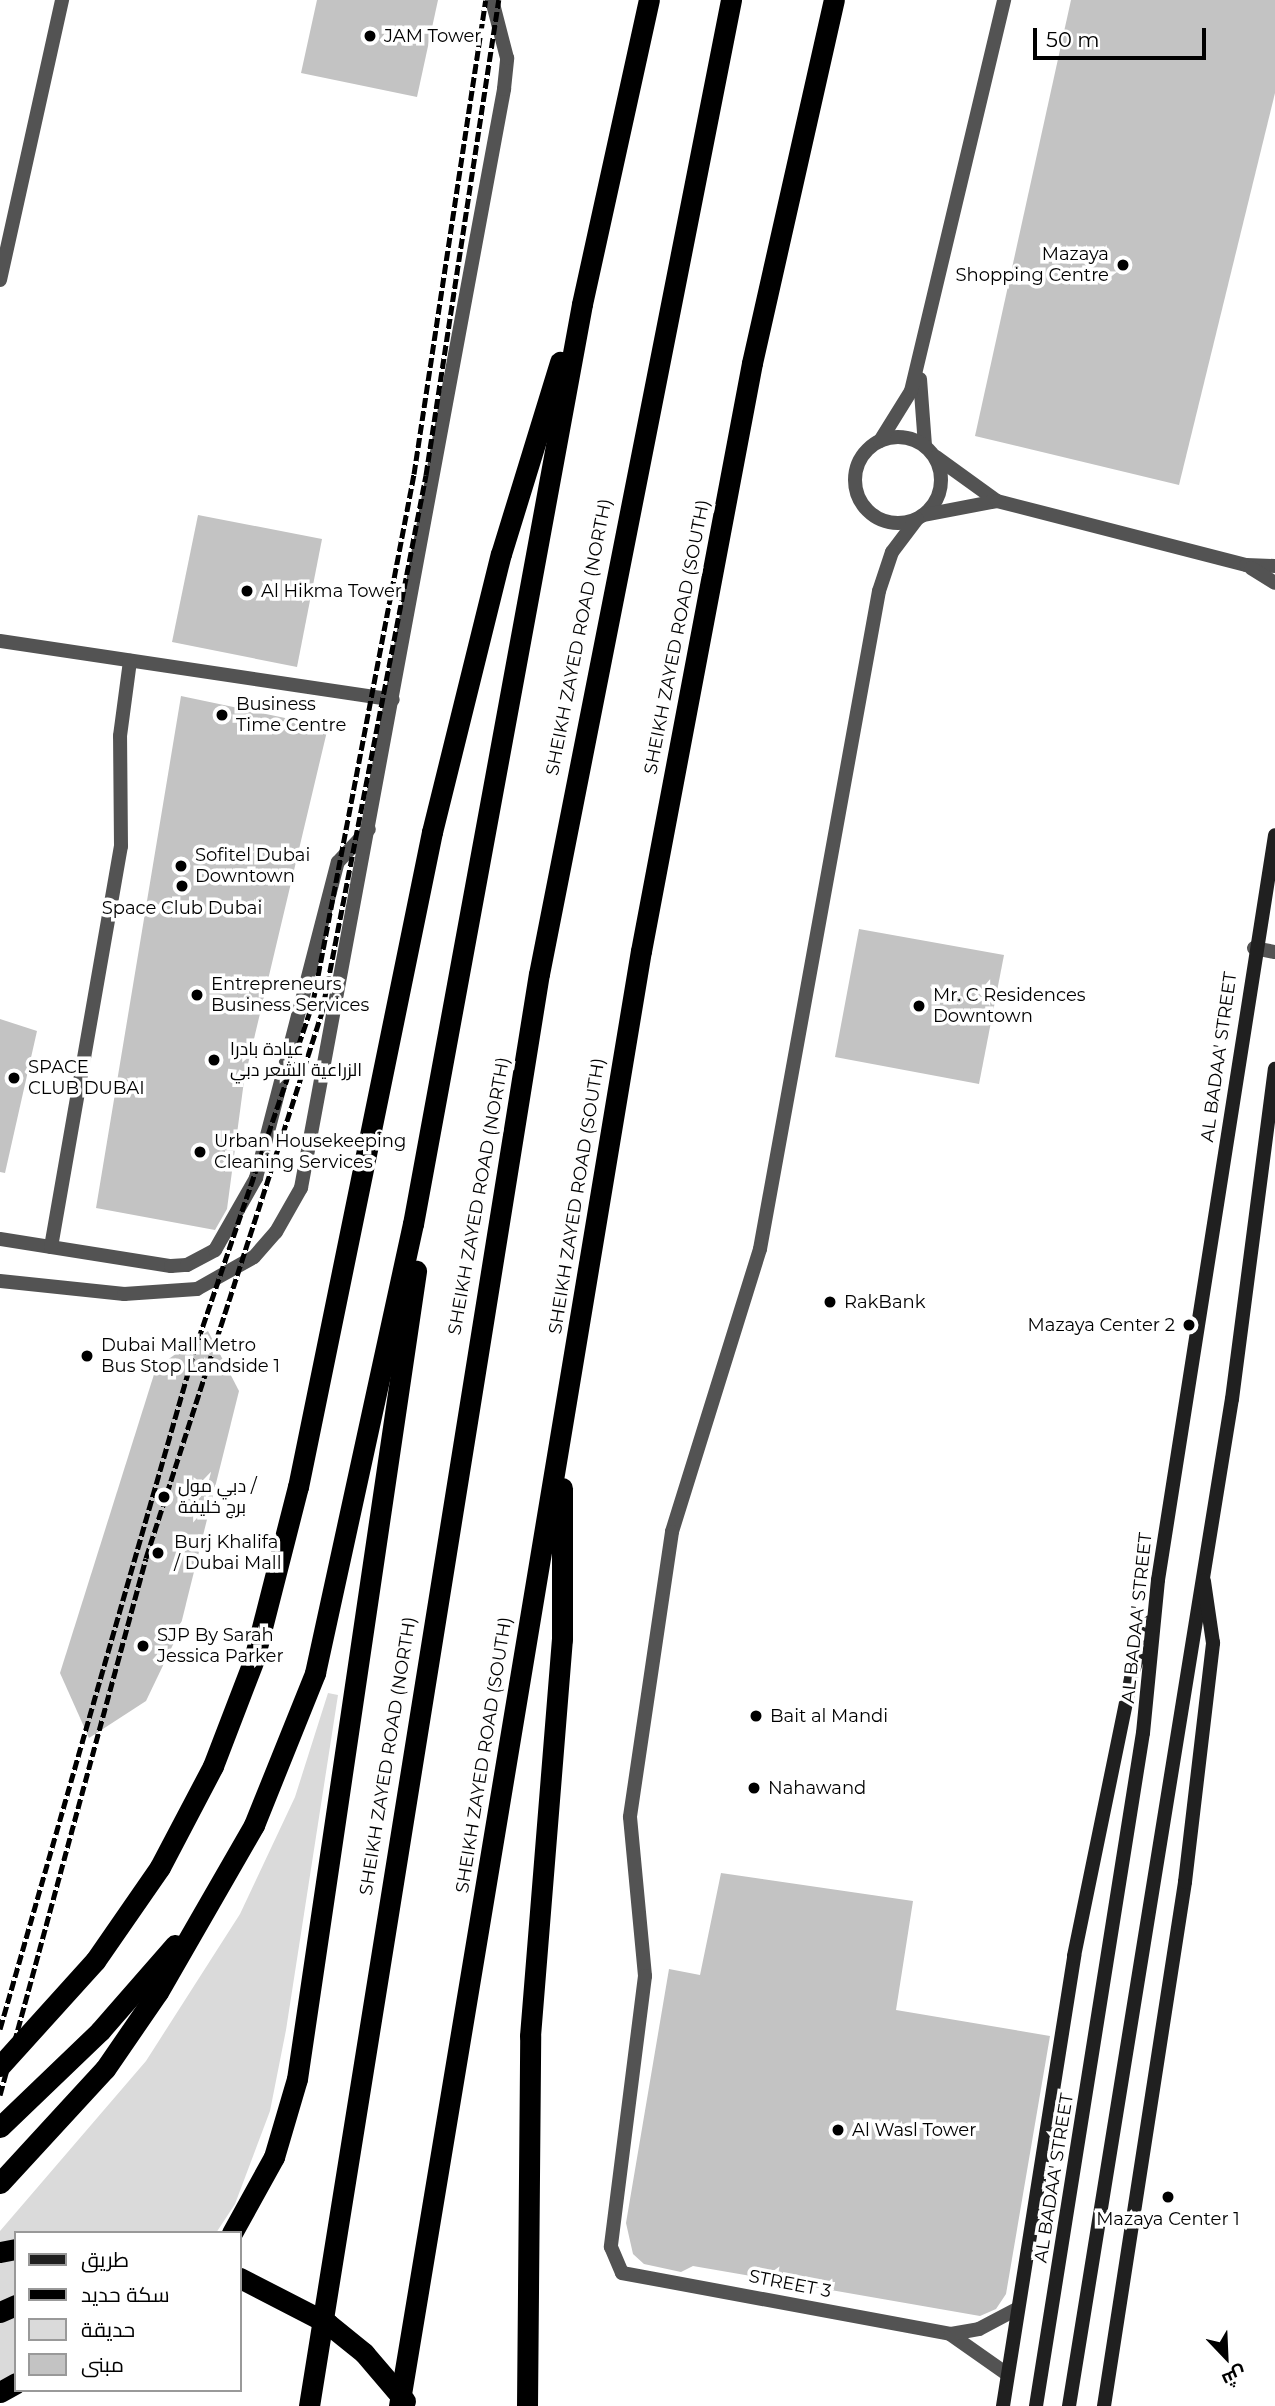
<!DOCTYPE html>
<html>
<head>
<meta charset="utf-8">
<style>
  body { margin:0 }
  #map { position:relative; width:1275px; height:2406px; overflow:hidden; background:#fff; font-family:Montserrat,Cairo,sans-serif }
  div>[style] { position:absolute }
  .green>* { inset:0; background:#dadada }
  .building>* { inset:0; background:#c3c3c3 }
  .street>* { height:14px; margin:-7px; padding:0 7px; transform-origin:7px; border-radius:7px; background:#535353 }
  .street>.ring { margin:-7px; padding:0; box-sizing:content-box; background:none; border:14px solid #535353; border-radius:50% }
  .secondary>* { height:14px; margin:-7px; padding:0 7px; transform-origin:7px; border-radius:7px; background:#202020 }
  .highway>* { height:21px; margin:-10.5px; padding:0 10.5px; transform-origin:10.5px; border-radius:10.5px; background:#000 }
  .rail>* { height:5px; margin-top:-2.5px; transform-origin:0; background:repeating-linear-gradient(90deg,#000 0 10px,transparent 0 13.5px) }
  .dots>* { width:19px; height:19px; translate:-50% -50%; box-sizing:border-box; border:4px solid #fff; border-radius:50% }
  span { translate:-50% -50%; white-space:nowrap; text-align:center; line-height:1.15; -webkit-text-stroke:7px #fff; paint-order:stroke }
  .poi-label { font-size:18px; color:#000 }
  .left { translate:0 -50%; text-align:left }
  .right { translate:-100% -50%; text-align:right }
  .street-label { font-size:18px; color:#000 }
  .legend { position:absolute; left:14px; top:2231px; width:228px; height:161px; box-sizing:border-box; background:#fff; border:2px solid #999; margin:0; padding:9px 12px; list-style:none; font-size:21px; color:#000 }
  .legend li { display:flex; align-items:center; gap:14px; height:35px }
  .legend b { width:35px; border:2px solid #999 }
  .north { position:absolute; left:1191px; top:2322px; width:70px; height:70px; -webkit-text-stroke:5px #fff; paint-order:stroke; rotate:157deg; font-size:19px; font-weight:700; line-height:28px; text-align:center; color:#000 }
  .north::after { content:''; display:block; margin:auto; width:24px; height:32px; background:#000; clip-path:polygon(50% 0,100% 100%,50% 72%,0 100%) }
  .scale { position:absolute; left:1033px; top:28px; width:173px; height:32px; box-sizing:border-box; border:4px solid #000; border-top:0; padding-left:9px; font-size:21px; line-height:24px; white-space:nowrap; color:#000; -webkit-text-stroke:5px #fff; paint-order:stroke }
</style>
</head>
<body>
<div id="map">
  <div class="green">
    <div style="clip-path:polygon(328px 1693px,338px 1695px,286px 2030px,270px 2111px,235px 2204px,216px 2233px,16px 2233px,16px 2390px,0 2399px,0 2231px,146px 2061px,240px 1914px,295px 1797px)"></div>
  </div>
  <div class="building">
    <div style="clip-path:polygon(317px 0,438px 0,417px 97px,301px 73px)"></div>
    <div style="clip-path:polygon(1071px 0,1275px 0,1275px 93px,1179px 485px,975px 436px)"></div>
    <div style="clip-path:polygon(198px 515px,322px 539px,297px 667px,172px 642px)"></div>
    <div style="clip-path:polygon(181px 696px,328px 727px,244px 1081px,227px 1209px,215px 1230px,96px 1208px)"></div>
    <div style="clip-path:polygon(859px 929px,1004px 955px,979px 1084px,835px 1057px)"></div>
    <div style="clip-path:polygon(0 1019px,37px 1031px,5px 1173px,0 1172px)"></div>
    <div style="clip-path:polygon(208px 1331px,239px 1391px,179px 1632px,146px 1701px,89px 1738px,60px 1673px,156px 1368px)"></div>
    <div style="clip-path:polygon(721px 1873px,913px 1901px,896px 2010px,1050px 2036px,1006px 2294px,996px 2309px,980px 2316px,693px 2266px,681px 2272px,644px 2264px,633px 2254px,626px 2223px,669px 1969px,700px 1975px)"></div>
  </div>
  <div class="street">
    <div style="left:0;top:280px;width:287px;rotate:-77.5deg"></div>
    <div style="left:920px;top:379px;width:67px;rotate:85.7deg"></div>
    <div class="ring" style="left:855px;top:437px;width:72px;height:72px"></div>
    <div style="left:880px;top:441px;width:59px;rotate:-58.2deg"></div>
    <div style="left:911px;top:391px;width:402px;rotate:-76.6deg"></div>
    <div style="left:936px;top:457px;width:75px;rotate:35.8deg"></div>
    <div style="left:924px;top:515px;width:74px;rotate:-10.9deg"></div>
    <div style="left:997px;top:501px;width:257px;rotate:14.4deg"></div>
    <div style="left:1246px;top:565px;width:29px;rotate:2deg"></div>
    <div style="left:917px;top:519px;width:41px;rotate:127.1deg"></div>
    <div style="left:892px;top:552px;width:41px;rotate:108.4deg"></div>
    <div style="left:879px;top:591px;width:669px;rotate:100.25deg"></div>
    <div style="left:760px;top:1249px;width:296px;rotate:107.3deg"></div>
    <div style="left:672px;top:1532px;width:288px;rotate:98.4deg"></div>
    <div style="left:630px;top:1817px;width:160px;rotate:84.6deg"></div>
    <div style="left:645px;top:1976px;width:273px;rotate:97.2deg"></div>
    <div style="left:611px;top:2247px;width:28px;rotate:67deg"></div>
    <div style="left:622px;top:2273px;width:334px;rotate:10.5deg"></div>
    <div style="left:950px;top:2334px;width:70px;rotate:35.1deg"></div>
    <div style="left:1251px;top:568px;width:28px;rotate:32deg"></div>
    <div style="left:0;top:641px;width:397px;rotate:8.5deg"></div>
    <div style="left:1254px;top:948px;width:21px;rotate:11deg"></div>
    <div style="left:0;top:1239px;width:173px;rotate:9deg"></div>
    <div style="left:171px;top:1266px;width:16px;rotate:-4deg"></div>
    <div style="left:187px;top:1265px;width:32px;rotate:-28deg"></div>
    <div style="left:215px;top:1250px;width:83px;rotate:-60.3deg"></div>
    <div style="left:256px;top:1178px;width:326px;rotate:-75.5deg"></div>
    <div style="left:338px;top:862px;width:45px;rotate:-46.8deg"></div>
    <div style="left:51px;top:1247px;width:407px;rotate:-80.1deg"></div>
    <div style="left:121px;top:846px;width:110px;rotate:-90.5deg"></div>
    <div style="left:120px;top:736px;width:76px;rotate:-82.4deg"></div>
    <div style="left:0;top:1281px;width:125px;rotate:6deg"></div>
    <div style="left:124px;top:1294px;width:73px;rotate:-3.9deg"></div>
    <div style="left:197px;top:1289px;width:65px;rotate:-29.3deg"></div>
    <div style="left:254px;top:1257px;width:33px;rotate:-49deg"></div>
    <div style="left:276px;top:1232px;width:51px;rotate:-60.4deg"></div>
    <div style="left:301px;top:1188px;width:1118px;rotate:-79.53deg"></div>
    <div style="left:504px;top:89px;width:31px;rotate:-84deg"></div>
    <div style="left:507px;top:58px;width:60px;rotate:-104.5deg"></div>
    <div style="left:951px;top:2334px;width:28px;rotate:-10deg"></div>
    <div style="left:979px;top:2329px;width:43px;rotate:-27.8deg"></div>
  </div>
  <div class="secondary">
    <div style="left:1003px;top:2406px;width:456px;rotate:-81deg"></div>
    <div style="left:1074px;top:1956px;width:288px;rotate:-78.4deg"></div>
    <div style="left:1132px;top:1674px;width:55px;rotate:-70.9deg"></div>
    <div style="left:1036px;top:2406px;width:681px;rotate:-80.97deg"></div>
    <div style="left:1143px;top:1733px;width:154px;rotate:-84.4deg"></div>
    <div style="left:1158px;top:1580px;width:754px;rotate:-81.07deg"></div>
    <div style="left:1069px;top:2406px;width:1020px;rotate:-80.81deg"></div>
    <div style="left:1232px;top:1399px;width:333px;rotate:-82.6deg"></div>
    <div style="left:1104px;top:2406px;width:530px;rotate:-81.21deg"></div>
    <div style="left:1185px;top:1882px;width:241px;rotate:-83.3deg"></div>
    <div style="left:1213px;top:1643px;width:63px;rotate:-98.3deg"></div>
  </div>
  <div class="highway">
    <div style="left:0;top:2066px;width:142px;rotate:-47.9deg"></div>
    <div style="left:95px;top:1961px;width:114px;rotate:-55.3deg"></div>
    <div style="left:160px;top:1867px;width:114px;rotate:-62.3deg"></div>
    <div style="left:213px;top:1766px;width:115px;rotate:-69deg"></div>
    <div style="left:254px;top:1659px;width:178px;rotate:-75.7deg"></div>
    <div style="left:298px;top:1487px;width:669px;rotate:-78.44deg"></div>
    <div style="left:432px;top:832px;width:286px;rotate:-76.1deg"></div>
    <div style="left:501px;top:554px;width:201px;rotate:-72.9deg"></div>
    <div style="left:0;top:2127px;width:139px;rotate:-43.8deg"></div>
    <div style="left:100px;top:2031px;width:114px;rotate:-48.9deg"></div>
    <div style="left:0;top:2183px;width:155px;rotate:-47.4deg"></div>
    <div style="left:105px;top:2069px;width:93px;rotate:-55.5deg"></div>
    <div style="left:158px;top:1992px;width:193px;rotate:-60.1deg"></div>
    <div style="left:254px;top:1825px;width:164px;rotate:-68.1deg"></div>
    <div style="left:315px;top:1673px;width:460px;rotate:-77.7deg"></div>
    <div style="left:413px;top:1224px;width:935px;rotate:-79.59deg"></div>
    <div style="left:582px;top:304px;width:311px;rotate:-77.6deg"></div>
    <div style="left:232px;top:2233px;width:87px;rotate:-61.1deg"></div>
    <div style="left:274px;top:2157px;width:81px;rotate:-73.6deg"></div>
    <div style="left:297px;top:2079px;width:817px;rotate:-81.62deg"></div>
    <div style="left:0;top:2252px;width:16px;rotate:-11deg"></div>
    <div style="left:240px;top:2278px;width:98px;rotate:27.3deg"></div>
    <div style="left:327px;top:2323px;width:48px;rotate:39deg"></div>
    <div style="left:364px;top:2353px;width:63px;rotate:49.5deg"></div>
    <div style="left:0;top:2312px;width:17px;rotate:-24deg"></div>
    <div style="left:0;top:2392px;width:18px;rotate:-29deg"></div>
    <div style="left:309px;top:2406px;width:1450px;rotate:-80.88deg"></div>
    <div style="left:539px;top:974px;width:993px;rotate:-78.85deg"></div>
    <div style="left:399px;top:2406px;width:1475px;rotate:-80.56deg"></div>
    <div style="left:641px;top:951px;width:598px;rotate:-79.31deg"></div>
    <div style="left:752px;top:363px;width:372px;rotate:-77.3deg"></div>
    <div style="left:527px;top:2406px;width:370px;rotate:-89.5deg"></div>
    <div style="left:530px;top:2036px;width:398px;rotate:-85.4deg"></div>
    <div style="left:562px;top:1639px;width:151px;rotate:-90deg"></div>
  </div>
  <div class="rail">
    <div style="left:0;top:2029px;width:704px;rotate:-74.01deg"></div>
    <div style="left:194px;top:1352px;width:370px;rotate:-71.2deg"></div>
    <div style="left:313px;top:1002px;width:538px;rotate:-79.17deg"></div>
    <div style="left:414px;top:474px;width:479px;rotate:-81.4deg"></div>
    <div style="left:0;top:2095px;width:556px;rotate:-74.79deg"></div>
    <div style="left:146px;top:1558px;width:574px;rotate:-72.13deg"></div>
    <div style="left:322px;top:1012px;width:547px;rotate:-79.04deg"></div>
    <div style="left:426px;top:475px;width:481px;rotate:-81.3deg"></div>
  </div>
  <div class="dots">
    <div style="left:370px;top:36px;background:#000"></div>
    <div style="left:1123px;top:265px;background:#000"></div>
    <div style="left:247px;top:591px;background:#000"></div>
    <div style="left:222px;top:715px;background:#000"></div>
    <div style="left:181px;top:866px;background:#000"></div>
    <div style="left:182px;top:886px;background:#000"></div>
    <div style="left:197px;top:995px;background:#000"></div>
    <div style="left:919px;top:1006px;background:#000"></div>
    <div style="left:214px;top:1060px;background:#000"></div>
    <div style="left:14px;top:1078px;background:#000"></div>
    <div style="left:200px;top:1152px;background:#000"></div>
    <div style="left:830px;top:1302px;background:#000"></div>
    <div style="left:1189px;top:1325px;background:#000"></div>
    <div style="left:87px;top:1356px;background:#000"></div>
    <div style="left:164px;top:1497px;background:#000"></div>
    <div style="left:158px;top:1553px;background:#000"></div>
    <div style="left:143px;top:1646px;background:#000"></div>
    <div style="left:756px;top:1716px;background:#000"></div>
    <div style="left:754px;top:1788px;background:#000"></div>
    <div style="left:838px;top:2130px;background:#000"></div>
    <div style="left:1168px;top:2197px;background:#000"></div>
  </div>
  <div class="poi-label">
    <span class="left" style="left:384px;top:36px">JAM Tower</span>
    <span class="right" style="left:1109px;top:265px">Mazaya<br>Shopping Centre</span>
    <span class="left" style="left:261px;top:591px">Al Hikma Tower</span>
    <span class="left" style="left:236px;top:715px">Business<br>Time Centre</span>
    <span class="left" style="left:195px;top:866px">Sofitel Dubai<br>Downtown</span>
    <span style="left:182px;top:908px">Space Club Dubai</span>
    <span class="left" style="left:211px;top:995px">Entrepreneurs<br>Business Services</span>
    <span class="left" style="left:933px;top:1006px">Mr. C Residences<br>Downtown</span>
    <span class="left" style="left:230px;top:1060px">عيادة بادرا<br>الزراعية الشعر دبي</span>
    <span class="left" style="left:28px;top:1078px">SPACE<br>CLUB DUBAI</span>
    <span class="left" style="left:214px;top:1152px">Urban Housekeeping<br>Cleaning Services</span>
    <span class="left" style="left:844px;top:1302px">RakBank</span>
    <span class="right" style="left:1175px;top:1325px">Mazaya Center 2</span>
    <span class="left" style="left:101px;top:1356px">Dubai Mall Metro<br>Bus Stop Landside 1</span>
    <span class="left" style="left:178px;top:1497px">دبي مول /<br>برج خليفة</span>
    <span class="left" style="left:174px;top:1553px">Burj Khalifa<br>/ Dubai Mall</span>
    <span class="left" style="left:157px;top:1646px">SJP By Sarah<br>Jessica Parker</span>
    <span class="left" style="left:770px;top:1716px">Bait al Mandi</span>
    <span class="left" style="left:768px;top:1788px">Nahawand</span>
    <span class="left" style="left:852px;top:2130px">Al Wasl Tower</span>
    <span style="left:1168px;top:2219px">Mazaya Center 1</span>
  </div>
  <div class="street-label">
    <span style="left:579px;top:637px;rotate:-79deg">SHEIKH ZAYED ROAD (NORTH)</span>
    <span style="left:677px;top:637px;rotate:-79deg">SHEIKH ZAYED ROAD (SOUTH)</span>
    <span style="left:1219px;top:1057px;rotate:-82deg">AL BADAA' STREET</span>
    <span style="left:479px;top:1196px;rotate:-80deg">SHEIKH ZAYED ROAD (NORTH)</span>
    <span style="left:577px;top:1196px;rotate:-81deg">SHEIKH ZAYED ROAD (SOUTH)</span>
    <span style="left:1137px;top:1618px;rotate:-84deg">AL BADAA' STREET</span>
    <span style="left:484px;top:1755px;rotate:-81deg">SHEIKH ZAYED ROAD (SOUTH)</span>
    <span style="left:388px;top:1756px;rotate:-81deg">SHEIKH ZAYED ROAD (NORTH)</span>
    <span style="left:1054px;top:2178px;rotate:-81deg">AL BADAA' STREET</span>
    <span style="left:790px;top:2284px;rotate:11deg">STREET 3</span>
  </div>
  <ul class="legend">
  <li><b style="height:9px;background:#202020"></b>طريق</li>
  <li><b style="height:9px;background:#000"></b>سكة حديد</li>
  <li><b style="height:19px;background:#dadada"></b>حديقة</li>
  <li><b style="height:19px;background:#c3c3c3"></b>مبنى</li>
  </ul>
  <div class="north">ش</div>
  <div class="scale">50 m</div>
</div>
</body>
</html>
